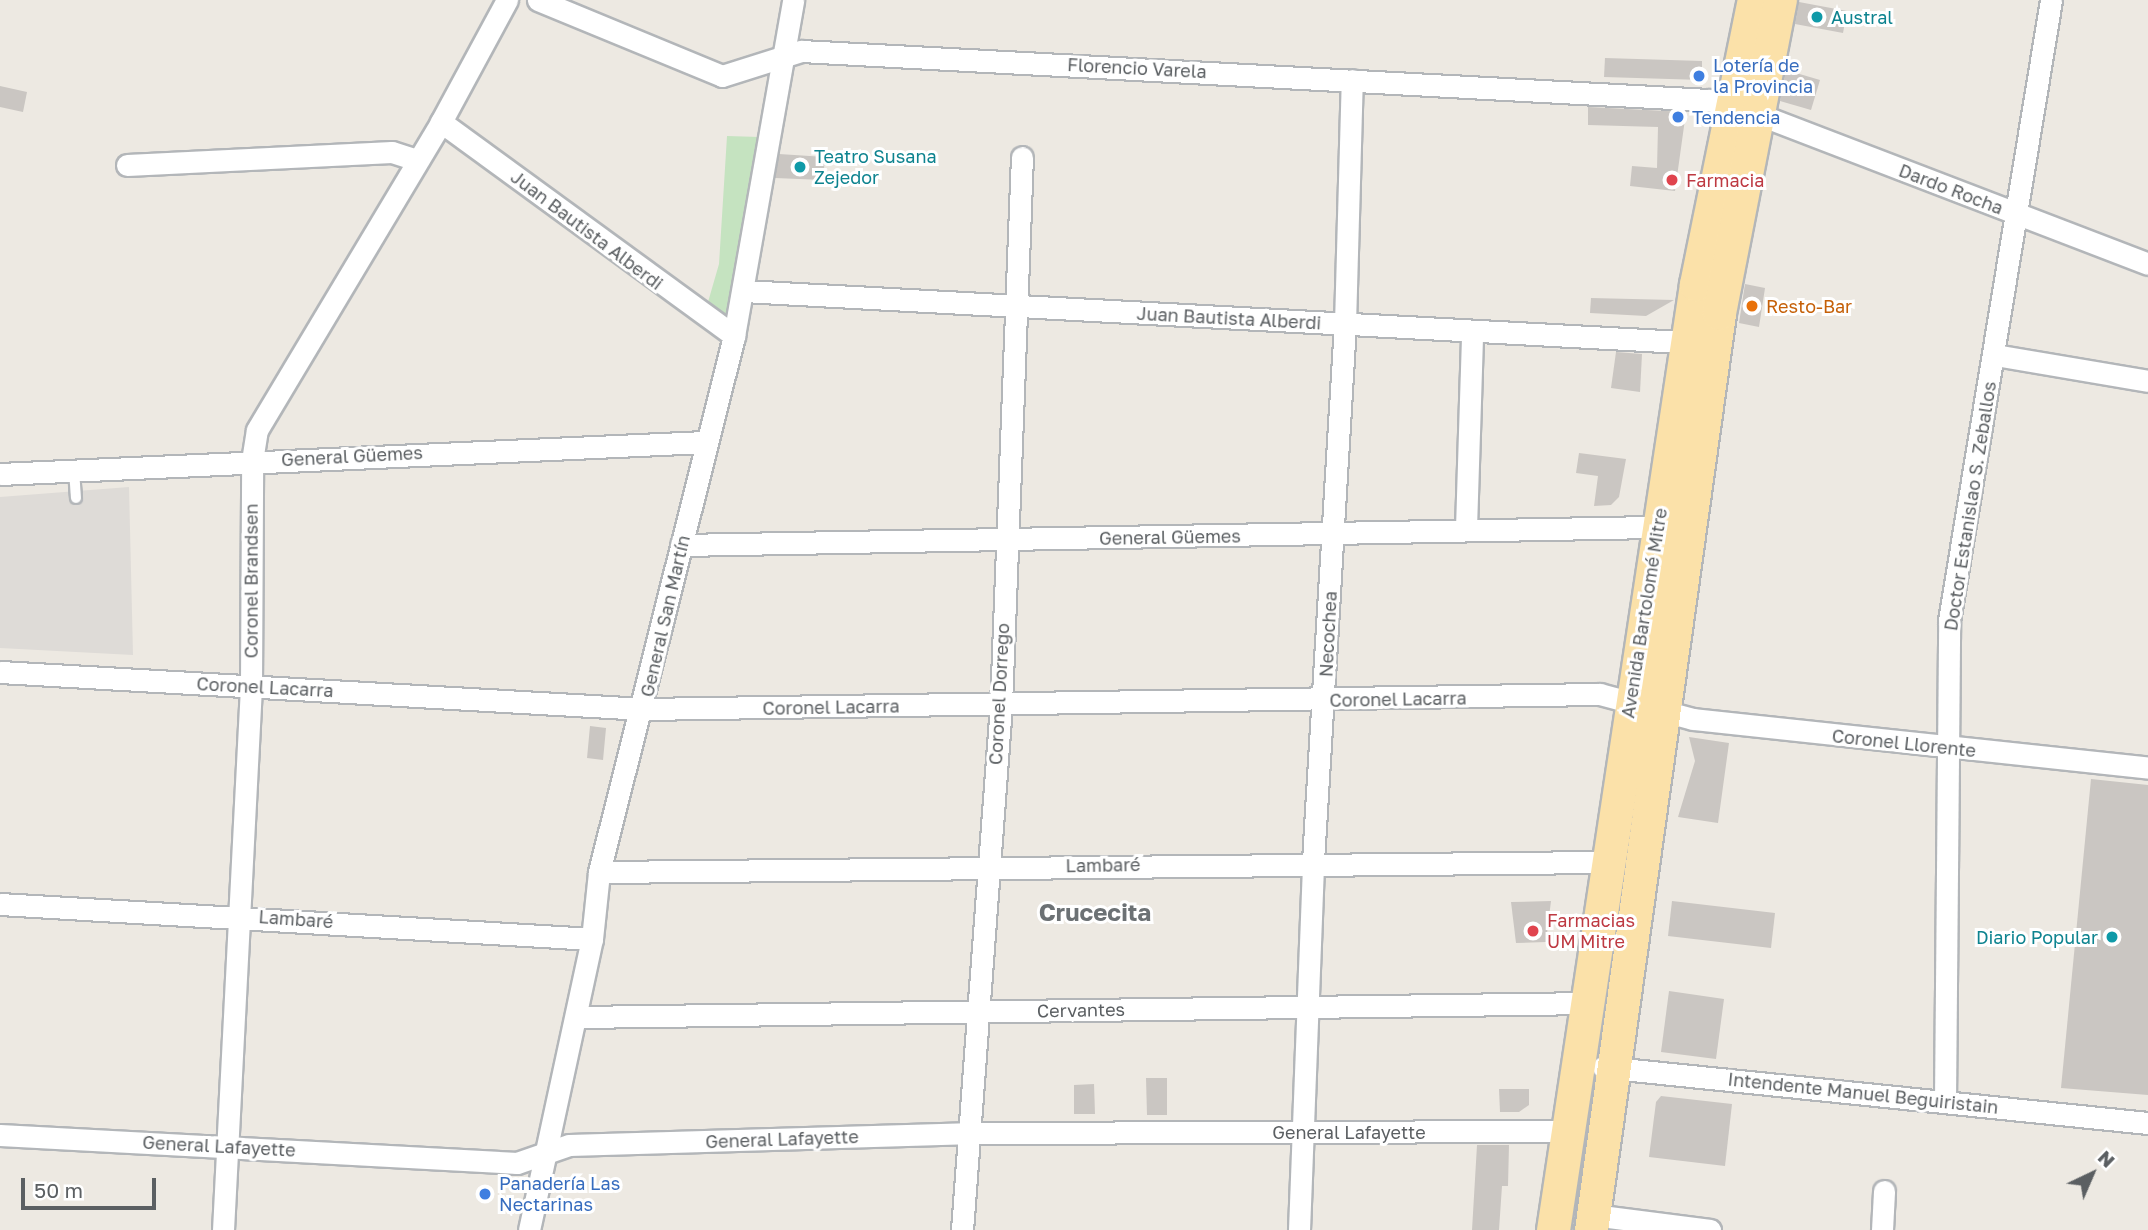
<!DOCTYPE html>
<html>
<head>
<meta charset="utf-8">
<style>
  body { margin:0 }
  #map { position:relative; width:2148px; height:1230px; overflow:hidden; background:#ede9e2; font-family:"Golos Text",sans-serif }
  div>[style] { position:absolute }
  .industrial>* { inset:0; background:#dedbd7 }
  .green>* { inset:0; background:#c5e3c0 }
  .building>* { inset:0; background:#cac6c2 }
  .roads { filter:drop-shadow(2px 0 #b3b6b9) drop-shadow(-2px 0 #b3b6b9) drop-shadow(0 2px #b3b6b9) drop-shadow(0 -2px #b3b6b9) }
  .service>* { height:10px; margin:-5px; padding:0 5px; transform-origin:5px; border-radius:5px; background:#fff }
  .minor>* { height:21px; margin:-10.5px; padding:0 10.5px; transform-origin:10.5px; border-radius:10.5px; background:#fff }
  .primary>* { height:33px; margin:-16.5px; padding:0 16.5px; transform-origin:16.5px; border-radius:16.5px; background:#fbe1a9 }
  .dots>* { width:19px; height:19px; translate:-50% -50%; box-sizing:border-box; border:4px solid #fff; border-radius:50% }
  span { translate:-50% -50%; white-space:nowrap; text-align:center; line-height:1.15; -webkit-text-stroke:6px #fff; paint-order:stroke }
  .culture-label { font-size:18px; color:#0d838f }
  .left { translate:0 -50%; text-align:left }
  .right { translate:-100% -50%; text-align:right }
  .shop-label { font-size:18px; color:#366cbe }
  .street-label { font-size:18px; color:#5b5f62 }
  .health-label { font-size:18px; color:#be3a42 }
  .food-label { font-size:18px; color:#c56008 }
  .district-label { font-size:24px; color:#6c7174; font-weight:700 }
  .north { position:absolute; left:2057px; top:1139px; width:70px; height:70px; -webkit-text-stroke:5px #fff; paint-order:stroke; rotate:44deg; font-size:19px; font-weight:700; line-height:28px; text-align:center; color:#5b5f62 }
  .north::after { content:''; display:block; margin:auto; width:24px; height:32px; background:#5b5f62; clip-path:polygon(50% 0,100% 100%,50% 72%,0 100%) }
  .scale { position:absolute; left:21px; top:1178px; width:135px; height:32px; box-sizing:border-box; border:4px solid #5b5f62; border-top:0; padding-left:9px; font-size:21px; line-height:24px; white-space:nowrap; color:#5b5f62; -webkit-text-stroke:5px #fff; paint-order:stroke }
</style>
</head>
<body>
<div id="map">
  <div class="industrial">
    <div style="clip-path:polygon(129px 487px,133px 655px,0 648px,0 497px)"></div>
  </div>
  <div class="green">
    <div style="clip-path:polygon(727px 136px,760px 137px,732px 314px,721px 319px,706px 309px,719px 264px)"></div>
  </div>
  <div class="building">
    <div style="clip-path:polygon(1799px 2px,1847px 11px,1843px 33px,1795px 24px)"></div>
    <div style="clip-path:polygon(1605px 58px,1702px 61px,1702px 80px,1604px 77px)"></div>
    <div style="clip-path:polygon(1786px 70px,1820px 80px,1811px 110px,1780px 101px)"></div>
    <div style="clip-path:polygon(0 86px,27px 92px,23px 112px,0 107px)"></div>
    <div style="clip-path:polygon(1588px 107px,1686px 112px,1675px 191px,1630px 186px,1632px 166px,1657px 168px,1658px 127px,1588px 125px)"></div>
    <div style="clip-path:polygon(779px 154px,825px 157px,823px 180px,775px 178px)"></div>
    <div style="clip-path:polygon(1745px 284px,1765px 288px,1759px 327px,1739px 323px)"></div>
    <div style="clip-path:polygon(1591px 298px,1674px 300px,1646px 316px,1590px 313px)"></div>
    <div style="clip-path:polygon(1616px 352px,1642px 354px,1640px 392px,1611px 388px)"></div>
    <div style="clip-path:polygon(1579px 453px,1626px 459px,1619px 497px,1611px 505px,1594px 506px,1598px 476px,1576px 473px)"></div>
    <div style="clip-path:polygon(590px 726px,606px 728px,603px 760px,587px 758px)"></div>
    <div style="clip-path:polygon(1689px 737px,1729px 743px,1718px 823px,1678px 817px,1695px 761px)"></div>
    <div style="clip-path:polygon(2091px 779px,2148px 785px,2148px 1095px,2061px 1088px)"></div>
    <div style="clip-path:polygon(1551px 901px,1546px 942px,1516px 943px,1511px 902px)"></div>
    <div style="clip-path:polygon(1672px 901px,1775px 913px,1771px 948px,1668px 936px)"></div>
    <div style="clip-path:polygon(1669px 991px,1724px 999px,1716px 1059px,1661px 1052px)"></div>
    <div style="clip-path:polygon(1146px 1078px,1167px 1078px,1167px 1115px,1147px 1115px)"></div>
    <div style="clip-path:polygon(1094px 1084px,1095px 1114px,1074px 1114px,1074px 1085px)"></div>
    <div style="clip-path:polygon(1499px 1089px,1529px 1089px,1529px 1105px,1519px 1112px,1500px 1112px)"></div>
    <div style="clip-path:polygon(1661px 1096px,1732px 1104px,1725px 1166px,1649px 1157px,1656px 1102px)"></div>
    <div style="clip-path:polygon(1477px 1145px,1509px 1145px,1508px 1186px,1502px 1186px,1499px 1230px,1472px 1230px)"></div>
  </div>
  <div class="roads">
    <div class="service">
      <div style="left:74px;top:470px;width:28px;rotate:86deg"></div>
    </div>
    <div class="minor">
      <div style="left:538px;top:0;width:199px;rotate:22.4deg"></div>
      <div style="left:722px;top:76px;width:83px;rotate:-17.6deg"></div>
      <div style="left:801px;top:51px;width:909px;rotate:3.09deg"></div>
      <div style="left:1709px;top:100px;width:48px;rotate:15.8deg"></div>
      <div style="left:1755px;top:113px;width:421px;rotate:21deg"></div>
      <div style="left:441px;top:122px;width:363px;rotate:36.1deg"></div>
      <div style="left:127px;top:165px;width:265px;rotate:-2.8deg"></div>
      <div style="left:392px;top:152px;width:26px;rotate:18deg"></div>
      <div style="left:743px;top:291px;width:957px;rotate:3.11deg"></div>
      <div style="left:1995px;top:355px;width:155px;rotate:9.6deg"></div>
      <div style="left:0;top:474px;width:706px;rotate:-2.6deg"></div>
      <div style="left:1466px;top:528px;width:196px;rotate:-88.2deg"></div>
      <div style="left:681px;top:545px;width:977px;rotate:-1.06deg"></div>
      <div style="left:0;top:672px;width:644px;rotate:3.29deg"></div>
      <div style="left:643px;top:709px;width:957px;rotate:-0.9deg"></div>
      <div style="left:1600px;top:694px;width:96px;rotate:15deg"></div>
      <div style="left:1693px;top:719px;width:458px;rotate:6.1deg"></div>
      <div style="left:599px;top:872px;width:1007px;rotate:-0.57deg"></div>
      <div style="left:0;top:904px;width:593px;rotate:3.38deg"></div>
      <div style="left:577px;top:1017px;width:1009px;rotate:-0.79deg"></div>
      <div style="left:1603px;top:1067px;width:548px;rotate:5.87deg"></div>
      <div style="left:1945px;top:1101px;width:480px;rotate:-89.5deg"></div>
      <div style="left:1949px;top:621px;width:629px;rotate:-80.67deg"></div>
      <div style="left:0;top:1135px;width:518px;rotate:3.1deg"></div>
      <div style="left:517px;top:1163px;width:55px;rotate:-19.1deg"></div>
      <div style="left:569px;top:1145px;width:397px;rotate:-1.7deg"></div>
      <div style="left:966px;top:1133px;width:602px;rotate:-0.19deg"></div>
      <div style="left:1593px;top:1215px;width:118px;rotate:7.3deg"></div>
      <div style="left:223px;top:1230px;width:545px;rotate:-87.05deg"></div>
      <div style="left:251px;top:686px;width:225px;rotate:-89.7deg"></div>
      <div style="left:252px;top:461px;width:31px;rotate:-81deg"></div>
      <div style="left:257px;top:430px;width:359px;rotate:-59.1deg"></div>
      <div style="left:441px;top:122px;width:139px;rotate:-61.6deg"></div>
      <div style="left:529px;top:1230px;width:298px;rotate:-77.8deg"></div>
      <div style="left:592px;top:939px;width:67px;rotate:-84deg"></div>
      <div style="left:599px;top:872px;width:553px;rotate:-75.86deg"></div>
      <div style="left:734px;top:336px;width:341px;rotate:-80deg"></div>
      <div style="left:962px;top:1230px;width:526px;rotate:-85.75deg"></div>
      <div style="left:1001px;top:705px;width:548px;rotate:-87.81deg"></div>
      <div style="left:1299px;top:1230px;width:369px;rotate:-87.8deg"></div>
      <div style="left:1313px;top:861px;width:538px;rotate:-86.59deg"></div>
      <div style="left:1345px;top:324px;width:244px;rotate:-88.4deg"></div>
      <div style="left:1882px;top:1230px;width:39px;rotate:-87deg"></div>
    </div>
    <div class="primary">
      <div style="left:1553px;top:1230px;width:957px;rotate:-81.4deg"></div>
      <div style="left:1696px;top:284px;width:290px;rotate:-78.5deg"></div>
      <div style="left:1591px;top:1230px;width:926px;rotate:-82.05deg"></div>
      <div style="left:1719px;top:313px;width:319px;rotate:-79deg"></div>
    </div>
  </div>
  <div class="dots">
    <div style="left:1817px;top:17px;background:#0f9aa8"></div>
    <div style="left:1699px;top:76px;background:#3f7fe0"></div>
    <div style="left:1678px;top:117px;background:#3f7fe0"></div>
    <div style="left:800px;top:167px;background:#0f9aa8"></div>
    <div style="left:1672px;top:180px;background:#e0444e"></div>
    <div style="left:1752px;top:306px;background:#e8710a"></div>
    <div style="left:1533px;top:931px;background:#e0444e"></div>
    <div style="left:2112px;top:937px;background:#0f9aa8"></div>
    <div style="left:485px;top:1194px;background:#3f7fe0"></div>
  </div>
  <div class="culture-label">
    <span class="left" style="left:1831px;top:17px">Austral</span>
    <span class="left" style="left:814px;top:167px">Teatro Susana<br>Zejedor</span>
    <span class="right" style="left:2098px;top:937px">Diario Popular</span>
  </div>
  <div class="shop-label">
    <span class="left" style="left:1713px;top:76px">Lotería de<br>la Provincia</span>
    <span class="left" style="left:1692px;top:117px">Tendencia</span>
    <span class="left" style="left:499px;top:1194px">Panadería Las<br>Nectarinas</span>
  </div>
  <div class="street-label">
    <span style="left:1137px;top:68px;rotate:3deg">Florencio Varela</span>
    <span style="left:1951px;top:189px;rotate:21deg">Dardo Rocha</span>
    <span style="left:587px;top:230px;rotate:37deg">Juan Bautista Alberdi</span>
    <span style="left:1229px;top:318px;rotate:3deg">Juan Bautista Alberdi</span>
    <span style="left:352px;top:456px;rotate:-3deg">General Güemes</span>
    <span style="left:1970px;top:506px;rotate:-81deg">Doctor Estanislao S. Zeballos</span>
    <span style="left:1170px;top:537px;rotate:-1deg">General Güemes</span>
    <span style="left:251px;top:581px;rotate:-90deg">Coronel Brandsen</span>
    <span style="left:1644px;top:613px;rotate:-81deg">Avenida Bartolomé Mitre</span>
    <span style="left:665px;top:616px;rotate:-77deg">General San Martín</span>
    <span style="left:1328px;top:634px;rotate:-87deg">Necochea</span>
    <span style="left:265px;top:687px;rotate:3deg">Coronel Lacarra</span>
    <span style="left:999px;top:694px;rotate:-87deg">Coronel Dorrego</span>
    <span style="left:1398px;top:699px;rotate:-1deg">Coronel Lacarra</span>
    <span style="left:831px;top:707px;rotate:-1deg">Coronel Lacarra</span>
    <span style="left:1904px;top:743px;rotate:6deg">Coronel Llorente</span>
    <span style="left:1103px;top:865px;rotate:-1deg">Lambaré</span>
    <span style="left:296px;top:919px;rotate:4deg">Lambaré</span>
    <span style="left:1081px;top:1010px;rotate:-1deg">Cervantes</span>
    <span style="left:1863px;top:1093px;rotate:6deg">Intendente Manuel Beguiristain</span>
    <span style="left:1349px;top:1132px">General Lafayette</span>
    <span style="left:782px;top:1139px;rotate:-2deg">General Lafayette</span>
    <span style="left:219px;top:1146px;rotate:3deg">General Lafayette</span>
  </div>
  <div class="health-label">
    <span class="left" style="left:1686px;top:180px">Farmacia</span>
    <span class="left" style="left:1547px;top:931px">Farmacias<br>UM Mitre</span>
  </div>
  <div class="food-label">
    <span class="left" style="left:1766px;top:306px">Resto-Bar</span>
  </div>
  <div class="district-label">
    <span style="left:1095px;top:912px">Crucecita</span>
  </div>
  <div class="north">N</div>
  <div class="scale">50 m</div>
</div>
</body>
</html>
